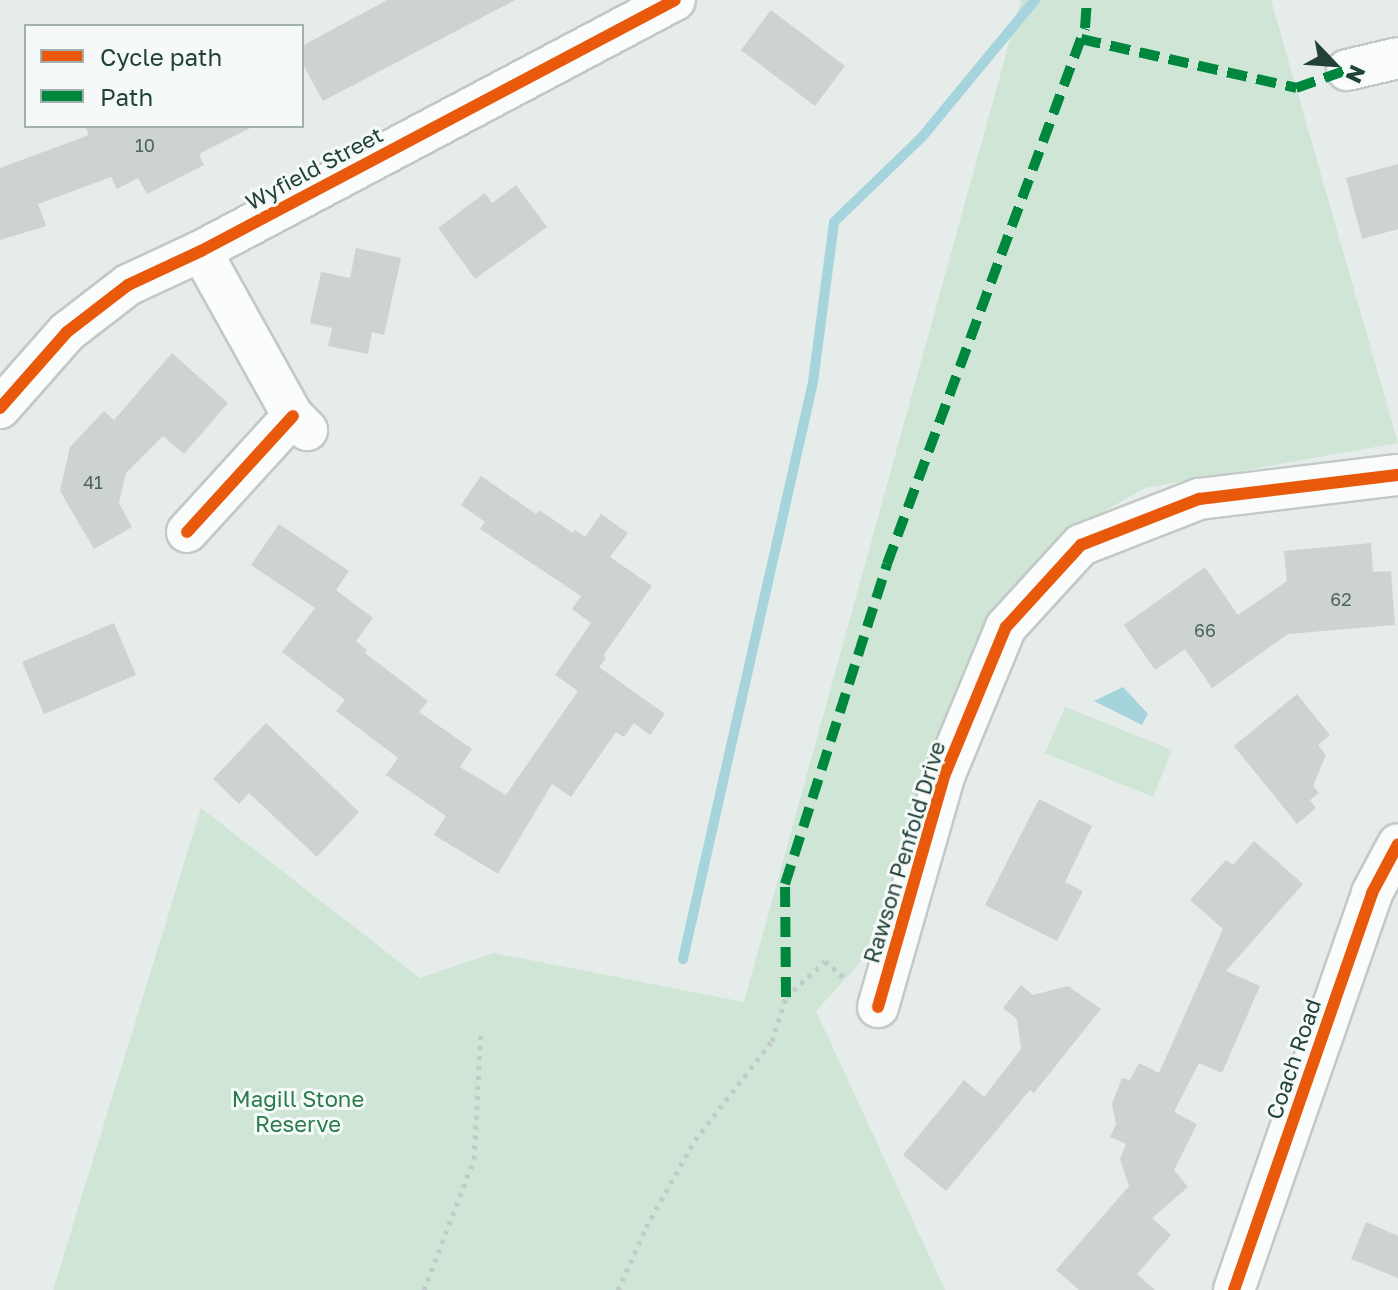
<!DOCTYPE html>
<html>
<head>
<meta charset="utf-8">
<style>
  body { margin:0 }
  #map { position:relative; width:1398px; height:1290px; overflow:hidden; background:#e6ece9; font-family:"Golos Text",sans-serif }
  div>[style] { position:absolute }
  .green>* { inset:0; background:#cfe5d6 }
  .water>* { inset:0; background:#a5d4dc }
  .stream>* { height:10px; margin:-5px; padding:0 5px; transform-origin:5px; border-radius:5px; background:#a5d4dc }
  .building>* { inset:0; background:#cdd3d1 }
  .path>* { height:5px; margin-top:-2.5px; transform-origin:0; background:repeating-linear-gradient(90deg,#c2cbc9 0 4px,transparent 0 10px) }
  .roads { filter:drop-shadow(2px 0 #c3c9c6) drop-shadow(-2px 0 #c3c9c6) drop-shadow(0 2px #c3c9c6) drop-shadow(0 -2px #c3c9c6) }
  .minor>* { height:40px; margin:-20px; padding:0 20px; transform-origin:20px; border-radius:20px; background:#fbfcfc }
  .quiet>* { height:10px; margin-top:-5px; transform-origin:0; background:repeating-linear-gradient(90deg,#00873e 0 20px,transparent 0 30px) }
  .cycleway>* { height:12px; margin:-6px; padding:0 6px; transform-origin:6px; border-radius:6px; background:#e8590c }
  span { translate:-50% -50%; white-space:nowrap; text-align:center; line-height:1.15; -webkit-text-stroke:6px #f5faf8; paint-order:stroke }
  .number-label { font-size:18px; color:#4e6660 }
  .number-label span { -webkit-text-stroke-width:0 }
  .street-label { font-size:22px; color:#224139 }
  .park-label { font-size:22px; color:#297b4a }
  .legend { position:absolute; left:24px; top:24px; width:280px; height:104px; box-sizing:border-box; background:#f5faf8; border:2px solid #a1b0ac; margin:0; padding:10px 14px; list-style:none; font-size:24px; color:#224139 }
  .legend li { display:flex; align-items:center; gap:16px; height:40px }
  .legend b { width:40px; border:2px solid #a1b0ac }
  .north { position:absolute; left:1294px; top:24px; width:80px; height:80px; -webkit-text-stroke:6px #f5faf8; paint-order:stroke; rotate:115deg; font-size:22px; font-weight:700; line-height:32px; text-align:center; color:#224139 }
  .north::after { content:''; display:block; margin:auto; width:28px; height:36px; background:#224139; clip-path:polygon(50% 0,100% 100%,50% 72%,0 100%) }
</style>
</head>
<body>
<div id="map">
  <div class="green">
    <div style="clip-path:polygon(1021px 0,1271px 0,1398px 443px,1145px 488px,1076px 527px,1031px 568px,996px 620px,879px 942px,816px 1011px,945px 1290px,53px 1290px,201px 808px,420px 978px,494px 953px,744px 1002px)"></div>
    <div style="clip-path:polygon(1065px 707px,1172px 750px,1153px 797px,1045px 753px)"></div>
  </div>
  <div class="water">
    <div style="clip-path:polygon(1123px 687px,1148px 714px,1142px 725px,1094px 701px)"></div>
  </div>
  <div class="stream">
    <div style="left:683px;top:959px;width:591px;rotate:-77.3deg"></div>
    <div style="left:813px;top:382px;width:161px;rotate:-82.5deg"></div>
    <div style="left:834px;top:222px;width:122px;rotate:-44deg"></div>
    <div style="left:922px;top:137px;width:178px;rotate:-50.5deg"></div>
  </div>
  <div class="building">
    <div style="clip-path:polygon(387px 0,515px 0,323px 101px,302px 63px,302px 46px)"></div>
    <div style="clip-path:polygon(771px 10px,845px 66px,815px 106px,741px 50px)"></div>
    <div style="clip-path:polygon(85px 126px,254px 126px,199px 154px,204px 165px,147px 194px,138px 178px,117px 189px,111px 177px,38px 204px,46px 226px,0 240px,0 168px,89px 135px)"></div>
    <div style="clip-path:polygon(1398px 164px,1398px 229px,1362px 239px,1346px 178px)"></div>
    <div style="clip-path:polygon(516px 185px,547px 227px,475px 279px,438px 228px,485px 193px,492px 203px)"></div>
    <div style="clip-path:polygon(356px 248px,401px 258px,384px 335px,372px 332px,368px 354px,328px 346px,332px 328px,310px 323px,321px 272px,350px 278px)"></div>
    <div style="clip-path:polygon(172px 353px,228px 403px,184px 454px,163px 436px,126px 473px,119px 503px,132px 527px,94px 549px,60px 491px,70px 447px,104px 411px,114px 420px)"></div>
    <div style="clip-path:polygon(481px 476px,536px 514px,539px 510px,573px 533px,575px 530px,585px 537px,601px 514px,628px 533px,610px 557px,652px 586px,603px 656px,606px 658px,599px 667px,665px 714px,650px 735px,634px 723px,624px 737px,616px 732px,571px 797px,552px 784px,498px 874px,434px 835px,446px 816px,386px 775px,398px 758px,336px 711px,345px 700px,282px 652px,315px 608px,251px 565px,279px 524px,349px 571px,336px 590px,373px 618px,356px 641px,367px 650px,365px 653px,428px 701px,419px 712px,472px 749px,460px 767px,506px 795px,578px 691px,555px 675px,591px 623px,572px 609px,581px 596px,480px 529px,485px 522px,461px 505px)"></div>
    <div style="clip-path:polygon(1371px 543px,1373px 572px,1391px 571px,1395px 625px,1288px 634px,1212px 688px,1185px 649px,1155px 670px,1124px 625px,1205px 567px,1238px 615px,1287px 581px,1284px 551px)"></div>
    <div style="clip-path:polygon(114px 623px,136px 675px,44px 714px,22px 662px)"></div>
    <div style="clip-path:polygon(1297px 694px,1330px 735px,1318px 745px,1326px 755px,1313px 786px,1319px 793px,1310px 800px,1316px 808px,1297px 824px,1234px 746px)"></div>
    <div style="clip-path:polygon(266px 723px,359px 812px,317px 857px,249px 793px,239px 804px,213px 779px)"></div>
    <div style="clip-path:polygon(1039px 799px,1092px 826px,1065px 882px,1083px 891px,1057px 941px,985px 905px)"></div>
    <div style="clip-path:polygon(1254px 841px,1303px 884px,1226px 971px,1260px 986px,1222px 1073px,1199px 1063px,1174px 1112px,1197px 1124px,1174px 1170px,1188px 1187px,1152px 1218px,1171px 1235px,1137px 1274px,1155px 1290px,1079px 1290px,1056px 1270px,1129px 1186px,1120px 1159px,1126px 1144px,1110px 1137px,1116px 1124px,1112px 1104px,1122px 1078px,1130px 1080px,1139px 1063px,1159px 1073px,1223px 929px,1190px 900px,1226px 860px,1233px 865px)"></div>
    <div style="clip-path:polygon(1021px 985px,1033px 995px,1068px 986px,1101px 1009px,1034px 1093px,1030px 1090px,946px 1191px,903px 1155px,964px 1080px,984px 1097px,1021px 1049px,1017px 1019px,1003px 1008px)"></div>
    <div style="clip-path:polygon(1366px 1222px,1398px 1236px,1398px 1278px,1351px 1259px)"></div>
  </div>
  <div class="path">
    <div style="left:424px;top:1290px;width:140px;rotate:-69.1deg"></div>
    <div style="left:474px;top:1159px;width:130px;rotate:-86.9deg"></div>
    <div style="left:618px;top:1290px;width:69px;rotate:-66deg"></div>
    <div style="left:646px;top:1227px;width:100px;rotate:-60.6deg"></div>
    <div style="left:695px;top:1140px;width:125px;rotate:-52.1deg"></div>
    <div style="left:772px;top:1041px;width:46px;rotate:-72.3deg"></div>
    <div style="left:786px;top:997px;width:53px;rotate:-42.7deg"></div>
    <div style="left:825px;top:961px;width:30px;rotate:41deg"></div>
  </div>
  <div class="roads">
    <div class="minor">
      <div style="left:1347px;top:70px;width:52px;rotate:-13.2deg"></div>
      <div style="left:201px;top:251px;width:189px;rotate:60.9deg"></div>
      <div style="left:293px;top:416px;width:20px;rotate:45deg"></div>
      <div style="left:0;top:408px;width:101px;rotate:-48.6deg"></div>
      <div style="left:67px;top:332px;width:77px;rotate:-37.6deg"></div>
      <div style="left:128px;top:285px;width:81px;rotate:-25deg"></div>
      <div style="left:201px;top:251px;width:536px;rotate:-27.9deg"></div>
      <div style="left:187px;top:532px;width:157px;rotate:-47.6deg"></div>
      <div style="left:878px;top:1007px;width:242px;rotate:-74deg"></div>
      <div style="left:945px;top:774px;width:159px;rotate:-67.5deg"></div>
      <div style="left:1006px;top:627px;width:111px;rotate:-47.6deg"></div>
      <div style="left:1081px;top:545px;width:127px;rotate:-21.3deg"></div>
      <div style="left:1199px;top:499px;width:200px;rotate:-6.9deg"></div>
      <div style="left:1234px;top:1290px;width:420px;rotate:-70.8deg"></div>
      <div style="left:1372px;top:893px;width:55px;rotate:-62deg"></div>
    </div>
  </div>
  <div class="quiet">
    <div style="left:1081px;top:39px;width:221px;rotate:12.8deg"></div>
    <div style="left:1296px;top:88px;width:54px;rotate:-19.4deg"></div>
    <div style="left:786px;top:997px;width:113px;rotate:-90.5deg"></div>
    <div style="left:785px;top:884px;width:336px;rotate:-72.3deg"></div>
    <div style="left:887px;top:564px;width:571px;rotate:-69.73deg"></div>
    <div style="left:1085px;top:28px;width:28px;rotate:-86deg"></div>
  </div>
  <div class="cycleway">
    <div style="left:0;top:408px;width:101px;rotate:-48.6deg"></div>
    <div style="left:67px;top:332px;width:77px;rotate:-37.6deg"></div>
    <div style="left:128px;top:285px;width:81px;rotate:-25deg"></div>
    <div style="left:201px;top:251px;width:536px;rotate:-27.9deg"></div>
    <div style="left:187px;top:532px;width:157px;rotate:-47.6deg"></div>
    <div style="left:878px;top:1007px;width:242px;rotate:-74deg"></div>
    <div style="left:945px;top:774px;width:159px;rotate:-67.5deg"></div>
    <div style="left:1006px;top:627px;width:111px;rotate:-47.6deg"></div>
    <div style="left:1081px;top:545px;width:127px;rotate:-21.3deg"></div>
    <div style="left:1199px;top:499px;width:200px;rotate:-6.9deg"></div>
    <div style="left:1234px;top:1290px;width:420px;rotate:-70.8deg"></div>
    <div style="left:1372px;top:893px;width:55px;rotate:-62deg"></div>
  </div>
  <div class="number-label">
    <span style="left:145px;top:145px">10</span>
    <span style="left:93px;top:482px">41</span>
    <span style="left:1341px;top:599px">62</span>
    <span style="left:1205px;top:630px">66</span>
  </div>
  <div class="street-label">
    <span style="left:314px;top:168px;rotate:-28deg">Wyfield Street</span>
    <span style="left:904px;top:852px;rotate:-73deg">Rawson Penfold Drive</span>
    <span style="left:1293px;top:1059px;rotate:-71deg">Coach Road</span>
  </div>
  <div class="park-label">
    <span style="left:298px;top:1111px">Magill Stone<br>Reserve</span>
  </div>
  <ul class="legend">
  <li><b style="height:10px;background:#e8590c"></b>Cycle path</li>
  <li><b style="height:10px;background:#00873e"></b>Path</li>
  </ul>
  <div class="north">N</div>
</div>
</body>
</html>
